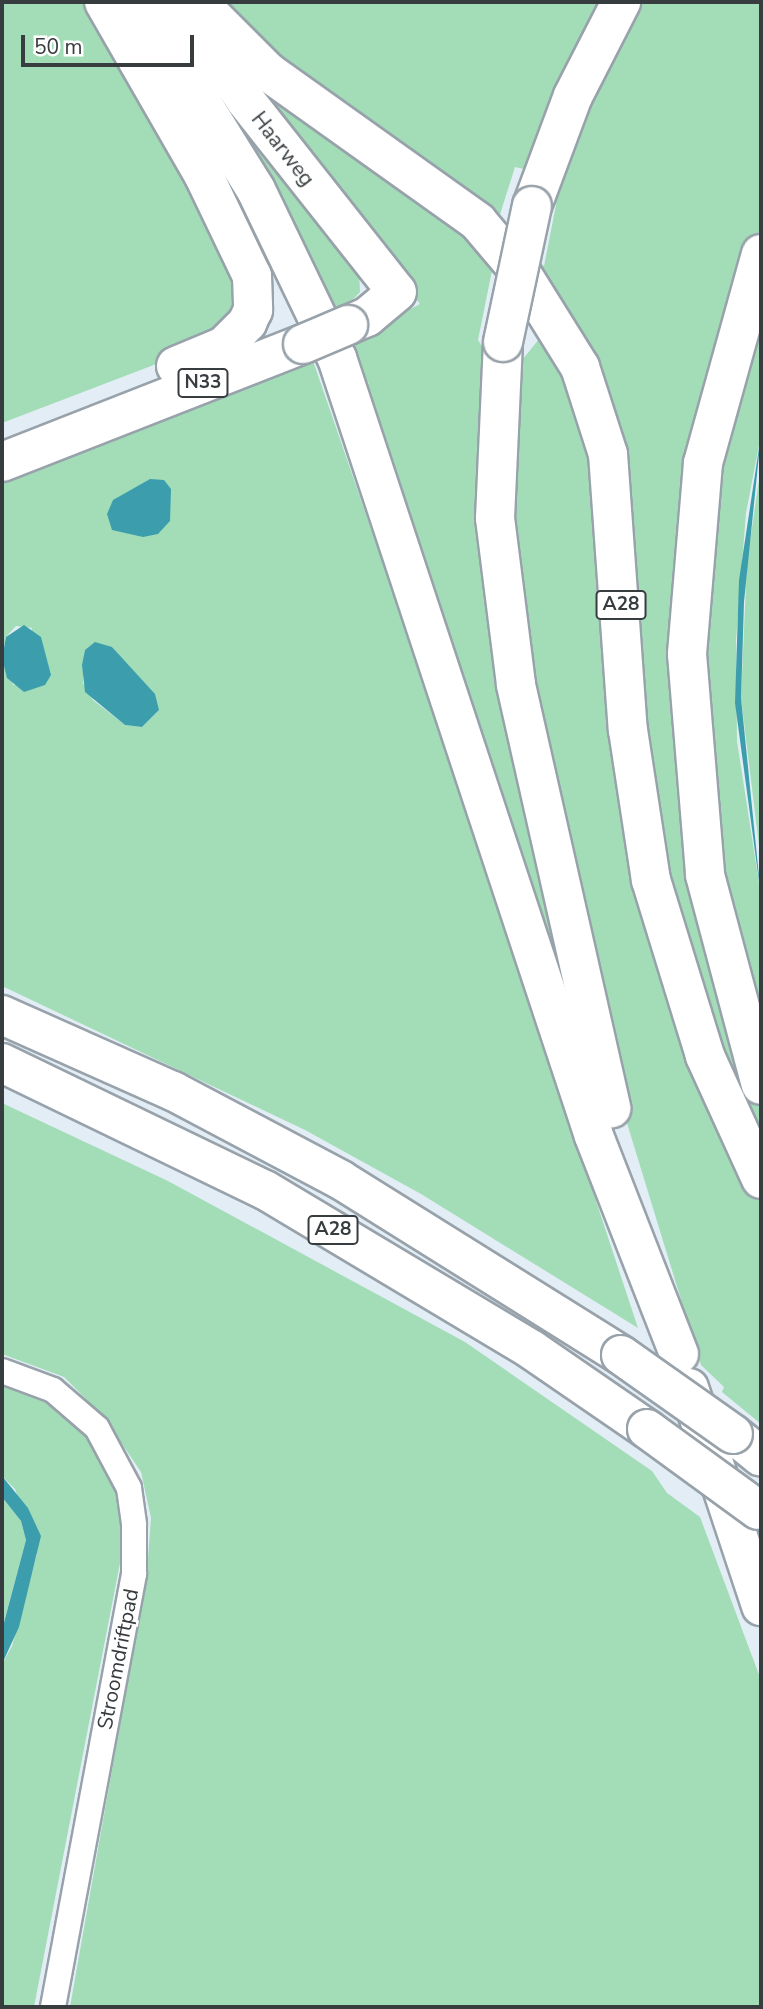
<!DOCTYPE html>
<html>
<head>
<meta charset="utf-8">
<style>
  body { margin:0 }
  #map { position:relative; width:763px; height:2009px; overflow:hidden; background:#e3edf6; font-family:"Nunito Sans",sans-serif }
  div>[style] { position:absolute }
  .green>* { inset:0; background:#a3ddb8 }
  .water>* { inset:0; background:#3c9ead }
  .roads { filter:drop-shadow(2px 0 #98a2aa) drop-shadow(-2px 0 #98a2aa) drop-shadow(0 2px #98a2aa) drop-shadow(0 -2px #98a2aa) }
  .street>* { height:24px; margin:-12px; padding:0 12px; transform-origin:12px; border-radius:12px; background:#fff }
  .primary>* { height:38px; margin:-19px; padding:0 19px; transform-origin:19px; border-radius:19px; background:#fff }
  .highway>* { height:38px; margin:-19px; padding:0 19px; transform-origin:19px; border-radius:19px; background:#fff }
  .bridges { filter:drop-shadow(2px 0 #98a2aa) drop-shadow(-2px 0 #98a2aa) drop-shadow(0 2px #98a2aa) drop-shadow(0 -2px #98a2aa) }
  .highway-bridge>* { height:38px; margin:-19px; padding:0 19px; transform-origin:19px; border-radius:19px; background:#fff }
  span { translate:-50% -50%; white-space:nowrap; text-align:center; line-height:1.15; -webkit-text-stroke:5px #fff; paint-order:stroke }
  .shield-label span { padding:2px 5px; background:#fff; border:2px solid; border-radius:5px; -webkit-text-stroke-width:0 }
  .shield-label { font-size:19px; color:#373c3f; font-weight:700 }
  .street-label { font-size:21px; color:#373c3f }
  .frame { position:absolute; inset:0; border:4px solid #373c3f; pointer-events:none }
  .scale { position:absolute; left:21px; top:35px; width:173px; height:32px; box-sizing:border-box; border:4px solid #373c3f; border-top:0; padding-left:9px; font-size:21px; line-height:24px; white-space:nowrap; color:#373c3f; -webkit-text-stroke:5px #fff; paint-order:stroke }
</style>
</head>
<body>
<div id="map">
  <div class="green">
    <div style="clip-path:polygon(2px 2px,91px 2px,172px 135px,243px 300px,193px 350px,2px 423px)"></div>
    <div style="clip-path:polygon(168px 2px,359px 270px,360px 292px,342px 311px,330px 316px)"></div>
    <div style="clip-path:polygon(207px 2px,601px 2px,524px 169px,515px 167px,497px 224px,544px 266px,556px 205px,547px 193px,632px 2px,761px 2px,761px 226px,740px 285px,690px 498px,724px 1007px,761px 1112px,761px 1144px,668px 922px,622px 507px,542px 287px)"></div>
    <div style="clip-path:polygon(213px 34px,495px 256px,478px 340px,485px 351px,478px 498px,481px 574px,494px 666px,558px 970px,366px 389px,369px 382px,365px 384px,342px 345px,420px 304px)"></div>
    <div style="clip-path:polygon(761px 307px,761px 435px,746px 513px,736px 640px,737px 741px,761px 896px,761px 1028px,722px 870px,704px 664px,725px 451px)"></div>
    <div style="clip-path:polygon(547px 329px,591px 431px,617px 717px,761px 1196px,761px 1424px,722px 1392px,724px 1387px,701px 1365px,593px 1012px,504px 511px,523px 359px)"></div>
    <div style="clip-path:polygon(evenodd,310px 352px,445px 744px,638px 1328px,421px 1194px,305px 1130px,2px 986px,2px 663px,14px 686px,32px 628px,16px 626px,6px 637px,2px 658px,2px 475px,310px 352px,112px 647px,159px 710px,142px 727px,125px 725px,93px 700px,83px 683px,85px 650px,112px 647px)"></div>
    <div style="clip-path:polygon(761px 466px,761px 862px,741px 698px,747px 562px)"></div>
    <div style="clip-path:polygon(2px 1103px,168px 1181px,465px 1342px,652px 1471px,667px 1493px,700px 1517px,761px 1680px,761px 2007px,70px 2007px,147px 1572px,151px 1518px,141px 1472px,104px 1417px,64px 1377px,2px 1354px)"></div>
    <div style="clip-path:polygon(2px 1382px,51px 1401px,90px 1438px,113px 1479px,122px 1514px,121px 1558px,34px 2007px,2px 2007px,2px 1664px,12px 1646px,37px 1554px,15px 1489px,2px 1476px)"></div>
    <div style="clip-path:polygon(2px 1497px,21px 1521px,26px 1540px,2px 1629px)"></div>
  </div>
  <div class="water">
    <div style="clip-path:polygon(761px 435px,744px 602px,741px 698px,761px 896px,735px 703px,739px 580px)"></div>
    <div style="clip-path:polygon(150px 479px,164px 480px,171px 489px,170px 521px,158px 534px,143px 537px,112px 530px,107px 514px,113px 500px)"></div>
    <div style="clip-path:polygon(24px 625px,41px 637px,51px 675px,45px 685px,24px 692px,7px 678px,2px 658px,6px 637px)"></div>
    <div style="clip-path:polygon(95px 642px,112px 647px,155px 694px,159px 710px,142px 727px,125px 725px,85px 692px,82px 665px,85px 650px)"></div>
    <div style="clip-path:polygon(2px 1476px,28px 1508px,41px 1536px,19px 1627px,2px 1664px,2px 1630px,26px 1540px,21px 1521px,2px 1497px)"></div>
  </div>
  <div class="roads">
    <div class="street">
      <div style="left:2px;top:1371px;width:54px;rotate:20.4deg"></div>
      <div style="left:53px;top:1390px;width:58px;rotate:40.8deg"></div>
      <div style="left:97px;top:1428px;width:68px;rotate:61.9deg"></div>
      <div style="left:129px;top:1488px;width:37px;rotate:82deg"></div>
      <div style="left:134px;top:1525px;width:49px;rotate:90deg"></div>
      <div style="left:134px;top:1574px;width:441px;rotate:100.6deg"></div>
    </div>
    <div class="primary">
      <div style="left:104px;top:2px;width:201px;rotate:60.1deg"></div>
      <div style="left:204px;top:176px;width:111px;rotate:64.4deg"></div>
      <div style="left:252px;top:276px;width:34px;rotate:88deg"></div>
      <div style="left:253px;top:310px;width:14px;rotate:115deg"></div>
      <div style="left:177px;top:2px;width:121px;rotate:55.1deg"></div>
      <div style="left:246px;top:101px;width:243px;rotate:51.7deg"></div>
    </div>
    <div class="highway">
      <div style="left:139px;top:2px;width:221px;rotate:58.1deg"></div>
      <div style="left:256px;top:190px;width:187px;rotate:64.3deg"></div>
      <div style="left:337px;top:358px;width:819px;rotate:71.72deg"></div>
      <div style="left:594px;top:1136px;width:234px;rotate:68.7deg"></div>
      <div style="left:198px;top:2px;width:99px;rotate:45deg"></div>
      <div style="left:268px;top:72px;width:258px;rotate:35.5deg"></div>
      <div style="left:478px;top:222px;width:68px;rotate:49.8deg"></div>
      <div style="left:522px;top:274px;width:110px;rotate:58.1deg"></div>
      <div style="left:580px;top:367px;width:91px;rotate:72.2deg"></div>
      <div style="left:608px;top:454px;width:277px;rotate:85.9deg"></div>
      <div style="left:628px;top:730px;width:152px;rotate:81.3deg"></div>
      <div style="left:651px;top:880px;width:184px;rotate:72.9deg"></div>
      <div style="left:705px;top:1056px;width:135px;rotate:65.5deg"></div>
      <div style="left:532px;top:206px;width:117px;rotate:-69.6deg"></div>
      <div style="left:573px;top:96px;width:106px;rotate:-62.9deg"></div>
      <div style="left:761px;top:254px;width:217px;rotate:105.5deg"></div>
      <div style="left:703px;top:463px;width:192px;rotate:94.8deg"></div>
      <div style="left:687px;top:654px;width:222px;rotate:85.3deg"></div>
      <div style="left:705px;top:875px;width:217px;rotate:75.1deg"></div>
      <div style="left:348px;top:325px;width:21px;rotate:-23deg"></div>
      <div style="left:367px;top:317px;width:39px;rotate:-40deg"></div>
      <div style="left:503px;top:342px;width:176px;rotate:92.6deg"></div>
      <div style="left:495px;top:518px;width:168px;rotate:82.8deg"></div>
      <div style="left:516px;top:685px;width:434px;rotate:77.3deg"></div>
      <div style="left:176px;top:366px;width:52px;rotate:-22.6deg"></div>
      <div style="left:224px;top:346px;width:33px;rotate:-45deg"></div>
      <div style="left:2px;top:462px;width:323px;rotate:-21.4deg"></div>
      <div style="left:2px;top:1015px;width:187px;rotate:24deg"></div>
      <div style="left:173px;top:1091px;width:190px;rotate:27.9deg"></div>
      <div style="left:341px;top:1180px;width:330px;rotate:32deg"></div>
      <div style="left:2px;top:1063px;width:292px;rotate:25.8deg"></div>
      <div style="left:265px;top:1190px;width:311px;rotate:30.9deg"></div>
      <div style="left:532px;top:1350px;width:140px;rotate:34.5deg"></div>
      <div style="left:689px;top:1388px;width:230px;rotate:71.7deg"></div>
      <div style="left:733px;top:1434px;width:36px;rotate:39deg"></div>
    </div>
  </div>
  <div class="bridges">
    <div class="highway-bridge">
      <div style="left:503px;top:342px;width:139px;rotate:-78deg"></div>
      <div style="left:303px;top:344px;width:49px;rotate:-22.9deg"></div>
      <div style="left:621px;top:1355px;width:137px;rotate:35.2deg"></div>
      <div style="left:647px;top:1429px;width:137px;rotate:36.1deg"></div>
    </div>
  </div>
  <div class="shield-label">
    <span style="left:203px;top:383px">N33</span>
    <span style="left:621px;top:605px">A28</span>
    <span style="left:333px;top:1230px">A28</span>
  </div>
  <div class="street-label">
    <span style="left:283px;top:149px;rotate:52deg">Haarweg</span>
    <span style="left:118px;top:1659px;rotate:-79deg">Stroomdriftpad</span>
  </div>
  <div class="frame"></div>
  <div class="scale">50 m</div>
</div>
</body>
</html>
